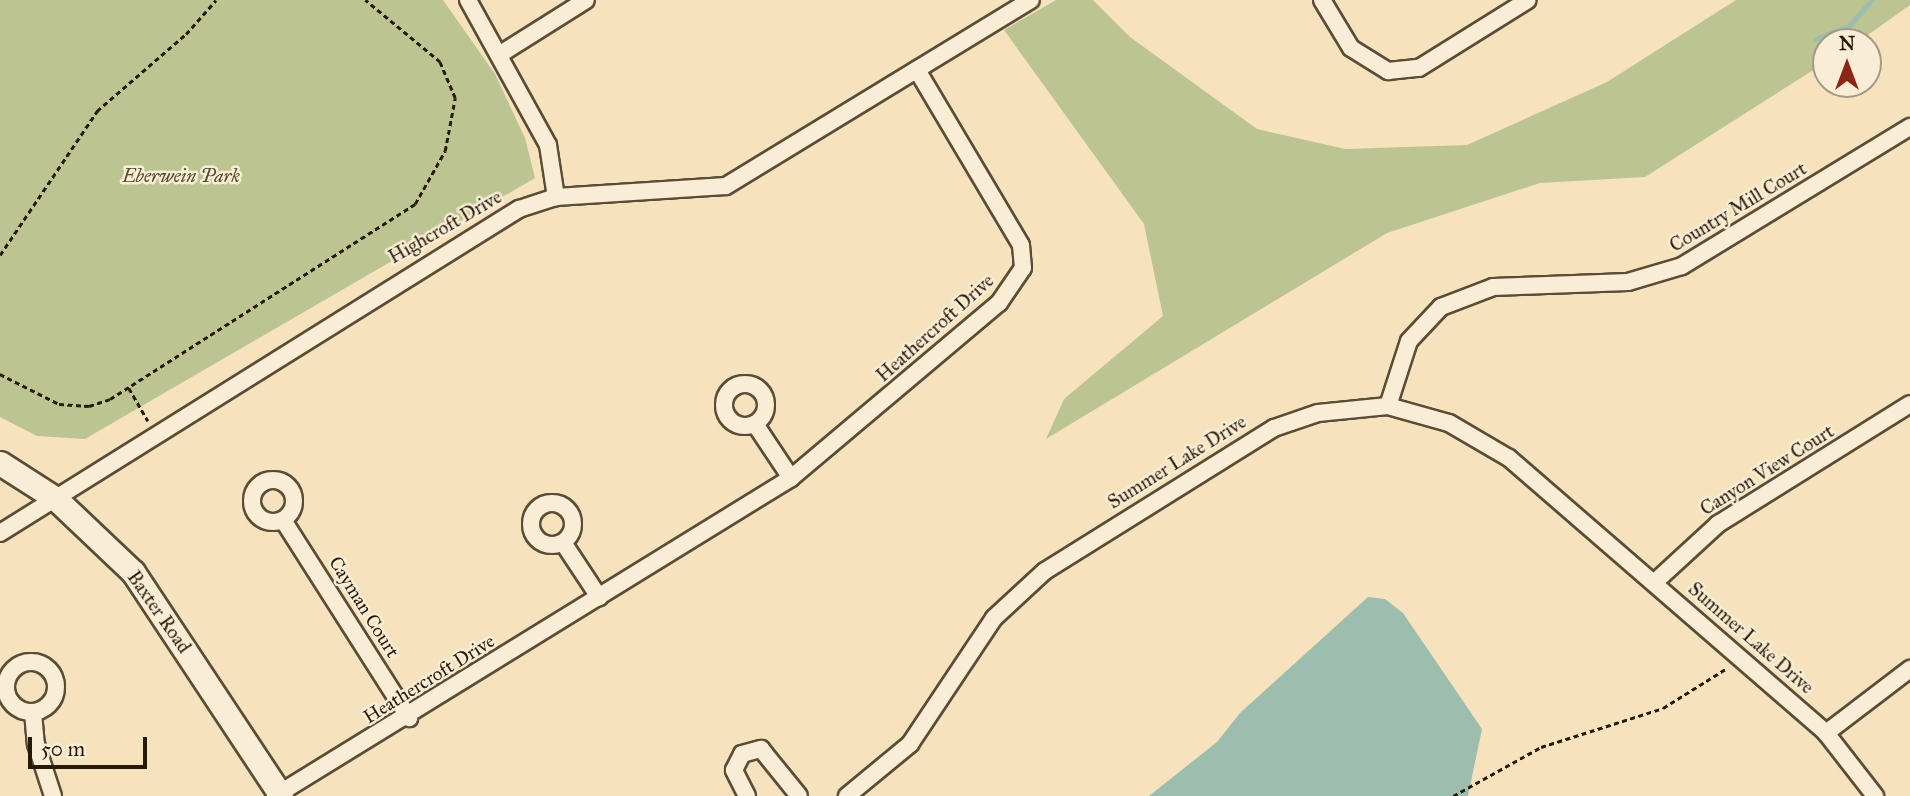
<!DOCTYPE html>
<html>
<head>
<meta charset="utf-8">
<style>
  body { margin:0 }
  #map { position:relative; width:1910px; height:796px; overflow:hidden; background:#f6e3be; font-family:"IM FELL Great Primer",serif }
  div>[style] { position:absolute }
  .green>* { inset:0; background:#bcc492 }
  .water>* { inset:0; background:#9dbeae }
  .stream>* { height:4.5px; margin:-2.25px; padding:0 2.25px; transform-origin:2.25px; border-radius:2.25px; background:#9dbeae }
  .path>* { height:2.5px; margin-top:-1.25px; transform-origin:0; background:repeating-linear-gradient(90deg,#271a09 0 5px,transparent 0 8.5px) }
  .roads { filter:drop-shadow(2px 0 #5b4c36) drop-shadow(-2px 0 #5b4c36) drop-shadow(0 2px #5b4c36) drop-shadow(0 -2px #5b4c36) }
  .street>* { height:16px; margin:-8px; padding:0 8px; transform-origin:8px; border-radius:8px; background:#f9edd5 }
  .street>.ring { margin:-8px; padding:0; box-sizing:content-box; background:none; border:16px solid #f9edd5; border-radius:50% }
  .secondary>* { height:23px; margin:-11.5px; padding:0 11.5px; transform-origin:11.5px; border-radius:11.5px; background:#f9edd5 }
  span { translate:-50% -50%; white-space:nowrap; text-align:center; line-height:1.15; -webkit-text-stroke:5px #f9edd5; paint-order:stroke }
  .park-label { font-size:19px; color:#544d32; font-style:italic }
  .street-label { font-size:19px; color:#271a09 }
  .north { position:absolute; left:1812px; top:28px; width:70px; height:70px; box-sizing:border-box; background:#f9edd5; border:2px solid #a59983; border-radius:50%; rotate:0deg; font-size:19px; font-weight:700; line-height:28px; text-align:center; color:#271a09 }
  .north::after { content:''; display:block; margin:auto; width:24px; height:32px; background:#8f2418; clip-path:polygon(50% 0,100% 100%,50% 72%,0 100%) }
  .scale { position:absolute; left:28px; top:737px; width:119px; height:32px; box-sizing:border-box; border:4px solid #271a09; border-top:0; padding-left:9px; font-size:21px; line-height:24px; white-space:nowrap; color:#271a09; -webkit-text-stroke:5px #f9edd5; paint-order:stroke }
</style>
</head>
<body>
<div id="map">
  <div class="green">
    <div style="clip-path:polygon(0 0,443px 0,495px 74px,525px 138px,535px 178px,85px 439px,37px 436px,0 417px)"></div>
    <div style="clip-path:polygon(1056px 0,1093px 0,1130px 37px,1257px 129px,1345px 149px,1467px 145px,1607px 82px,1736px 0,1910px 0,1910px 5px,1858px 42px,1826px 42px,1826px 62px,1645px 177px,1540px 183px,1387px 233px,1046px 439px,1064px 399px,1163px 316px,1144px 224px,1004px 30px)"></div>
  </div>
  <div class="water">
    <div style="clip-path:polygon(1368px 597px,1385px 599px,1403px 613px,1482px 729px,1468px 796px,1149px 796px,1217px 742px,1240px 713px)"></div>
  </div>
  <div class="stream">
    <div style="left:1815px;top:39px;width:36px;rotate:-21deg"></div>
    <div style="left:1849px;top:26px;width:35px;rotate:-49deg"></div>
  </div>
  <div class="path">
    <div style="left:0;top:255px;width:174px;rotate:-56deg"></div>
    <div style="left:97px;top:111px;width:118px;rotate:-40.9deg"></div>
    <div style="left:186px;top:34px;width:45px;rotate:-48.6deg"></div>
    <div style="left:0;top:374px;width:66px;rotate:27deg"></div>
    <div style="left:59px;top:404px;width:30px;rotate:4deg"></div>
    <div style="left:89px;top:406px;width:22px;rotate:-18deg"></div>
    <div style="left:110px;top:399px;width:362px;rotate:-32.6deg"></div>
    <div style="left:415px;top:204px;width:61px;rotate:-60.5deg"></div>
    <div style="left:445px;top:151px;width:54px;rotate:-79.3deg"></div>
    <div style="left:455px;top:98px;width:39px;rotate:-113deg"></div>
    <div style="left:440px;top:62px;width:97px;rotate:-140.4deg"></div>
    <div style="left:129px;top:388px;width:38px;rotate:60deg"></div>
    <div style="left:1453px;top:796px;width:101px;rotate:-29.1deg"></div>
    <div style="left:1541px;top:747px;width:128px;rotate:-17.7deg"></div>
    <div style="left:1663px;top:708px;width:75px;rotate:-32deg"></div>
  </div>
  <div class="roads">
    <div class="street">
      <div style="left:468px;top:0;width:166px;rotate:61.1deg"></div>
      <div style="left:548px;top:145px;width:53px;rotate:81.3deg"></div>
      <div style="left:1322px;top:0;width:56px;rotate:58.9deg"></div>
      <div style="left:1351px;top:48px;width:44px;rotate:31.9deg"></div>
      <div style="left:1388px;top:71px;width:31px;rotate:-6deg"></div>
      <div style="left:1419px;top:68px;width:128px;rotate:-32deg"></div>
      <div style="left:502px;top:53px;width:99px;rotate:-32.2deg"></div>
      <div class="ring" style="left:724px;top:384px;width:26px;height:26px"></div>
      <div style="left:1388px;top:406px;width:68px;rotate:-72.1deg"></div>
      <div style="left:1409px;top:341px;width:47px;rotate:-46.7deg"></div>
      <div style="left:1441px;top:307px;width:56px;rotate:-21deg"></div>
      <div style="left:1493px;top:287px;width:135px;rotate:-2.1deg"></div>
      <div style="left:1628px;top:282px;width:56px;rotate:-16.5deg"></div>
      <div style="left:1682px;top:266px;width:267px;rotate:-31.4deg"></div>
      <div style="left:755px;top:424px;width:65px;rotate:56.3deg"></div>
      <div class="ring" style="left:252px;top:480px;width:26px;height:26px"></div>
      <div class="ring" style="left:531px;top:503px;width:26px;height:26px"></div>
      <div style="left:283px;top:520px;width:235px;rotate:57.5deg"></div>
      <div style="left:0;top:533px;width:612px;rotate:-31.98deg"></div>
      <div style="left:519px;top:209px;width:39px;rotate:-18deg"></div>
      <div style="left:556px;top:197px;width:170px;rotate:-3.7deg"></div>
      <div style="left:726px;top:186px;width:357px;rotate:-31.4deg"></div>
      <div style="left:564px;top:544px;width:64px;rotate:56.6deg"></div>
      <div style="left:1655px;top:582px;width:86px;rotate:-42.6deg"></div>
      <div style="left:1718px;top:524px;width:226px;rotate:-32deg"></div>
      <div class="ring" style="left:6px;top:662px;width:34px;height:34px"></div>
      <div style="left:33px;top:712px;width:32px;rotate:85deg"></div>
      <div style="left:36px;top:744px;width:55px;rotate:71.9deg"></div>
      <div style="left:1826px;top:733px;width:106px;rotate:-37.3deg"></div>
      <div style="left:275px;top:796px;width:606px;rotate:-31.64deg"></div>
      <div style="left:791px;top:478px;width:272px;rotate:-40.1deg"></div>
      <div style="left:999px;top:303px;width:42px;rotate:-55.6deg"></div>
      <div style="left:1023px;top:268px;width:23px;rotate:-95deg"></div>
      <div style="left:1021px;top:245px;width:204px;rotate:-120.7deg"></div>
      <div style="left:747px;top:796px;width:29px;rotate:-117deg"></div>
      <div style="left:734px;top:770px;width:18px;rotate:-63deg"></div>
      <div style="left:742px;top:754px;width:20px;rotate:-15deg"></div>
      <div style="left:761px;top:749px;width:60px;rotate:51deg"></div>
      <div style="left:847px;top:796px;width:82px;rotate:-39.5deg"></div>
      <div style="left:910px;top:744px;width:151px;rotate:-56.3deg"></div>
      <div style="left:994px;top:618px;width:69px;rotate:-42.7deg"></div>
      <div style="left:1045px;top:571px;width:270px;rotate:-32deg"></div>
      <div style="left:1274px;top:428px;width:46px;rotate:-18.8deg"></div>
      <div style="left:1318px;top:413px;width:70px;rotate:-5.7deg"></div>
      <div style="left:1388px;top:406px;width:63px;rotate:15.6deg"></div>
      <div style="left:1449px;top:423px;width:69px;rotate:30.3deg"></div>
      <div style="left:1509px;top:458px;width:420px;rotate:40.9deg"></div>
      <div style="left:1826px;top:733px;width:80px;rotate:52.1deg"></div>
    </div>
    <div class="secondary">
      <div style="left:0;top:463px;width:67px;rotate:32.7deg"></div>
      <div style="left:56px;top:499px;width:106px;rotate:43.5deg"></div>
      <div style="left:133px;top:572px;width:268px;rotate:56.5deg"></div>
    </div>
  </div>
  <div class="park-label">
    <span style="left:181px;top:176px">Eberwein Park</span>
  </div>
  <div class="street-label">
    <span style="left:1738px;top:207px;rotate:-31deg">Country Mill Court</span>
    <span style="left:445px;top:227px;rotate:-30deg">Highcroft Drive</span>
    <span style="left:935px;top:328px;rotate:-42deg">Heathercroft Drive</span>
    <span style="left:1177px;top:462px;rotate:-32deg">Summer Lake Drive</span>
    <span style="left:1767px;top:470px;rotate:-32deg">Canyon View Court</span>
    <span style="left:364px;top:607px;rotate:58deg">Cayman Court</span>
    <span style="left:159px;top:612px;rotate:55deg">Baxter Road</span>
    <span style="left:1751px;top:638px;rotate:41deg">Summer Lake Drive</span>
    <span style="left:429px;top:679px;rotate:-32deg">Heathercroft Drive</span>
  </div>
  <div class="north">N</div>
  <div class="scale">50 m</div>
</div>
</body>
</html>
